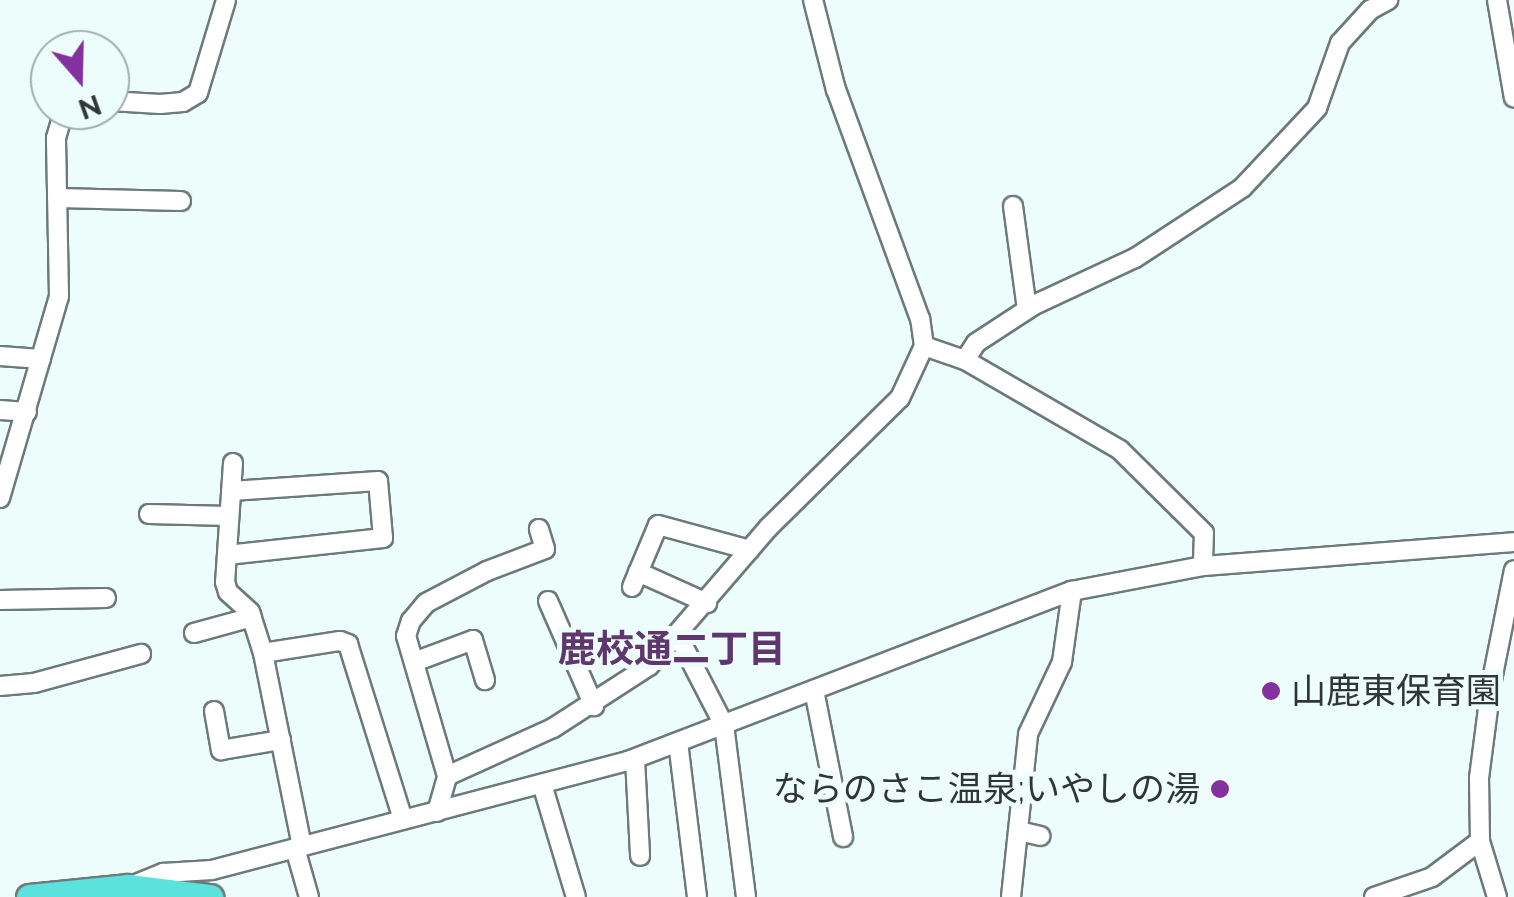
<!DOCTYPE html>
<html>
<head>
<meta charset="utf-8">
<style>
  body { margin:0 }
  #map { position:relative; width:1514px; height:897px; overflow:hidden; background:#edfdfc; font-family:Raleway,"Noto Sans JP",sans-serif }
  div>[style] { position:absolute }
  .roads { filter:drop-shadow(2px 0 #6c7a79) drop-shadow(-2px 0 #6c7a79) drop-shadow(0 2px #6c7a79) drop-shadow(0 -2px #6c7a79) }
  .minor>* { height:18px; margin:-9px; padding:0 9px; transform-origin:9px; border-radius:9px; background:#fff }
  .highway>* { height:25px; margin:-12.5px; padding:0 12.5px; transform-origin:12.5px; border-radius:12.5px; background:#5ce2dc }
  .dots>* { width:28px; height:28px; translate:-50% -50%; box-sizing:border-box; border:5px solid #edfdfc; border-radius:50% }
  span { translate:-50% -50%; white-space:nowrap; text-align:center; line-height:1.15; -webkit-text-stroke:10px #edfdfc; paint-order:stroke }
  .poi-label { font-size:35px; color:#303635 }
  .left { translate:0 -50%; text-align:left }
  .right { translate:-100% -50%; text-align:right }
  .neighbourhood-label { font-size:38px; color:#5f376e; font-weight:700 }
  .north { position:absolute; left:30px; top:30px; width:100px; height:100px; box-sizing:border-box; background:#edfdfc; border:2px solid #a1adac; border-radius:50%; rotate:160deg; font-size:28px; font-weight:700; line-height:40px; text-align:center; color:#303635 }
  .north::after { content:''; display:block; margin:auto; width:35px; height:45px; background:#8431a0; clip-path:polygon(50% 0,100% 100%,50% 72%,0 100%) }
</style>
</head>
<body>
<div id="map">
  <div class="roads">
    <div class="minor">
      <div style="left:1497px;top:0;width:99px;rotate:80.2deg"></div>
      <div style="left:110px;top:101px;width:50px;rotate:3.4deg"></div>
      <div style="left:160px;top:104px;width:23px;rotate:-5deg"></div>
      <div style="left:183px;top:102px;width:17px;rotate:-31deg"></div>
      <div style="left:198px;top:93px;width:97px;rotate:-73.2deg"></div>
      <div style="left:57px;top:198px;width:124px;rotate:1.4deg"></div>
      <div style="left:1013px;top:206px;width:104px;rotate:82.3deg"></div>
      <div style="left:924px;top:346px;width:43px;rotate:18.9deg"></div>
      <div style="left:965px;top:360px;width:179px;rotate:30.1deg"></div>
      <div style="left:1120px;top:450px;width:118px;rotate:44.7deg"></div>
      <div style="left:1204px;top:533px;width:33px;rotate:92deg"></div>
      <div style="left:0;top:356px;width:41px;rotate:4.2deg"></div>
      <div style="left:965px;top:360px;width:20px;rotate:-57deg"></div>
      <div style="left:976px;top:343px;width:69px;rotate:-33.2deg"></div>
      <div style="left:1034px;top:305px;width:111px;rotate:-25deg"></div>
      <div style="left:1135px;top:258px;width:128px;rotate:-33.2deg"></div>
      <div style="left:1242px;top:188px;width:110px;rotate:-46.8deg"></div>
      <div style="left:1317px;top:108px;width:69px;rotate:-70.5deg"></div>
      <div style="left:1340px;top:43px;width:45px;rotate:-47.7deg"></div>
      <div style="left:1370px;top:10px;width:21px;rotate:-29deg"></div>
      <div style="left:0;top:410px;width:27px;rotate:4deg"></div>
      <div style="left:233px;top:463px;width:119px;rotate:93.8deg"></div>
      <div style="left:225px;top:582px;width:10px;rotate:73deg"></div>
      <div style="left:228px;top:592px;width:30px;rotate:42deg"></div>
      <div style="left:250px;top:612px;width:43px;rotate:72.4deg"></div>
      <div style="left:263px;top:653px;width:197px;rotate:78.6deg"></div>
      <div style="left:0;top:498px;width:210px;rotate:-73.7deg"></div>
      <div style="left:59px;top:296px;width:158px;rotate:-91.1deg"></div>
      <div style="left:56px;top:138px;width:29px;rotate:-74deg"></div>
      <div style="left:149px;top:514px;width:80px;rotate:1.4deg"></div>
      <div style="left:227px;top:555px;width:157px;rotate:-6.2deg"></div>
      <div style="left:383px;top:538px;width:57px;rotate:-95deg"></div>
      <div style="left:378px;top:481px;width:147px;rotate:176.1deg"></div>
      <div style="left:638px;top:572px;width:76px;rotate:24.2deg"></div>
      <div style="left:632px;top:587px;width:67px;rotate:-67.2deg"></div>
      <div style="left:658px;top:525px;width:95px;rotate:15.2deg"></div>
      <div style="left:0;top:600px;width:106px;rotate:-1.1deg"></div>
      <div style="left:548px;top:601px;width:115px;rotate:66.3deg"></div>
      <div style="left:194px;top:633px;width:60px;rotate:-15.4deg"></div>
      <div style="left:678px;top:636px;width:100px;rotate:62.7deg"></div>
      <div style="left:724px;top:725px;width:173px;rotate:82.7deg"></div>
      <div style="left:263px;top:653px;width:78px;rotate:-8.9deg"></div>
      <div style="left:340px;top:641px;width:9px;rotate:21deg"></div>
      <div style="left:348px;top:644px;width:184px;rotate:72.6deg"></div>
      <div style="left:414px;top:662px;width:63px;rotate:-20.4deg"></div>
      <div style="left:473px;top:640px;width:42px;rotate:73.3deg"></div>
      <div style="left:0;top:686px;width:34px;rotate:-5deg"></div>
      <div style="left:34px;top:683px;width:111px;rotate:-15.2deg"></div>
      <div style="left:814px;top:690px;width:150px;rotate:78.8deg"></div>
      <div style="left:214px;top:711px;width:40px;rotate:80deg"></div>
      <div style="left:221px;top:750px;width:61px;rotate:-9.5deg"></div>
      <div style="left:678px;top:742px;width:156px;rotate:83deg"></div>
      <div style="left:635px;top:759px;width:97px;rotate:87deg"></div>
      <div style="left:447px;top:776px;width:146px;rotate:-106.3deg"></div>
      <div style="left:406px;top:636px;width:16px;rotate:-72deg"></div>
      <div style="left:411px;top:621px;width:23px;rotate:-50deg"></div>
      <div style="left:426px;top:603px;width:69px;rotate:-27.7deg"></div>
      <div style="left:487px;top:571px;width:62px;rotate:-20.8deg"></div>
      <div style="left:545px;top:549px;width:21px;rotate:-107deg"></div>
      <div style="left:542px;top:784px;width:118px;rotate:73.3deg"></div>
      <div style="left:437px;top:812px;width:37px;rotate:-74deg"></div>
      <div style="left:447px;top:776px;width:116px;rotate:-24.4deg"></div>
      <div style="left:553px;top:728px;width:114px;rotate:-32.9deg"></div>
      <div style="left:649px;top:666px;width:182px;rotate:-49.2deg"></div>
      <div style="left:768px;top:528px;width:185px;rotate:-44.6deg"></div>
      <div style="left:900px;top:398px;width:57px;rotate:-65.2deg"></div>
      <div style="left:924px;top:346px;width:27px;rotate:-98deg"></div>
      <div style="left:920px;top:319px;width:244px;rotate:-110.1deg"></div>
      <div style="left:836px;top:90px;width:93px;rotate:-104.3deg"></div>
      <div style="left:1019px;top:831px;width:22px;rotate:13deg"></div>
      <div style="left:295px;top:848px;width:51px;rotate:74.1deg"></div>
      <div style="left:131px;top:886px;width:35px;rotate:-22deg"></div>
      <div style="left:163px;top:873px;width:49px;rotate:-3.5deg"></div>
      <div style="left:212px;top:870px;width:430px;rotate:-14.7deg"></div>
      <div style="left:628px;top:761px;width:475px;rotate:-21deg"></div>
      <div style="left:1072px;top:591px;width:133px;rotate:-10.8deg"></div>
      <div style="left:1203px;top:566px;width:312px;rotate:-4.4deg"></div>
      <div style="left:1011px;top:897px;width:164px;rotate:-84deg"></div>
      <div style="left:1028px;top:734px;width:80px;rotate:-64.7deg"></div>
      <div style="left:1062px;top:662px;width:72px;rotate:-82deg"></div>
      <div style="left:1374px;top:897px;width:61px;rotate:-19deg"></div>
      <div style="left:1432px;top:877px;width:60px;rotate:-36.9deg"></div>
      <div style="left:1497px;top:897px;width:59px;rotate:-106.9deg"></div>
      <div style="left:1480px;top:841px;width:63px;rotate:-90.9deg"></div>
      <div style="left:1479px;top:778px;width:94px;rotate:-82.6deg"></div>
      <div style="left:1491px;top:685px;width:117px;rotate:-78.7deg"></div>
    </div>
    <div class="highway">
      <div style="left:29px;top:897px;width:100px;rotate:-5.8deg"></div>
      <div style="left:128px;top:887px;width:83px;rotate:7deg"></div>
    </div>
  </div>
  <div class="dots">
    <div style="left:1271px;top:691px;background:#8431a0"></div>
    <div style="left:1220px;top:789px;background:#8431a0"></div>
  </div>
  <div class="poi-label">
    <span class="left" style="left:1291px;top:691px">山鹿東保育園</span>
    <span class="right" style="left:1200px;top:789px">ならのさこ温泉;いやしの湯</span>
  </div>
  <div class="neighbourhood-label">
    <span style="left:672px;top:649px">鹿校通二丁目</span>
  </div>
  <div class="north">N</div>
</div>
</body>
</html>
